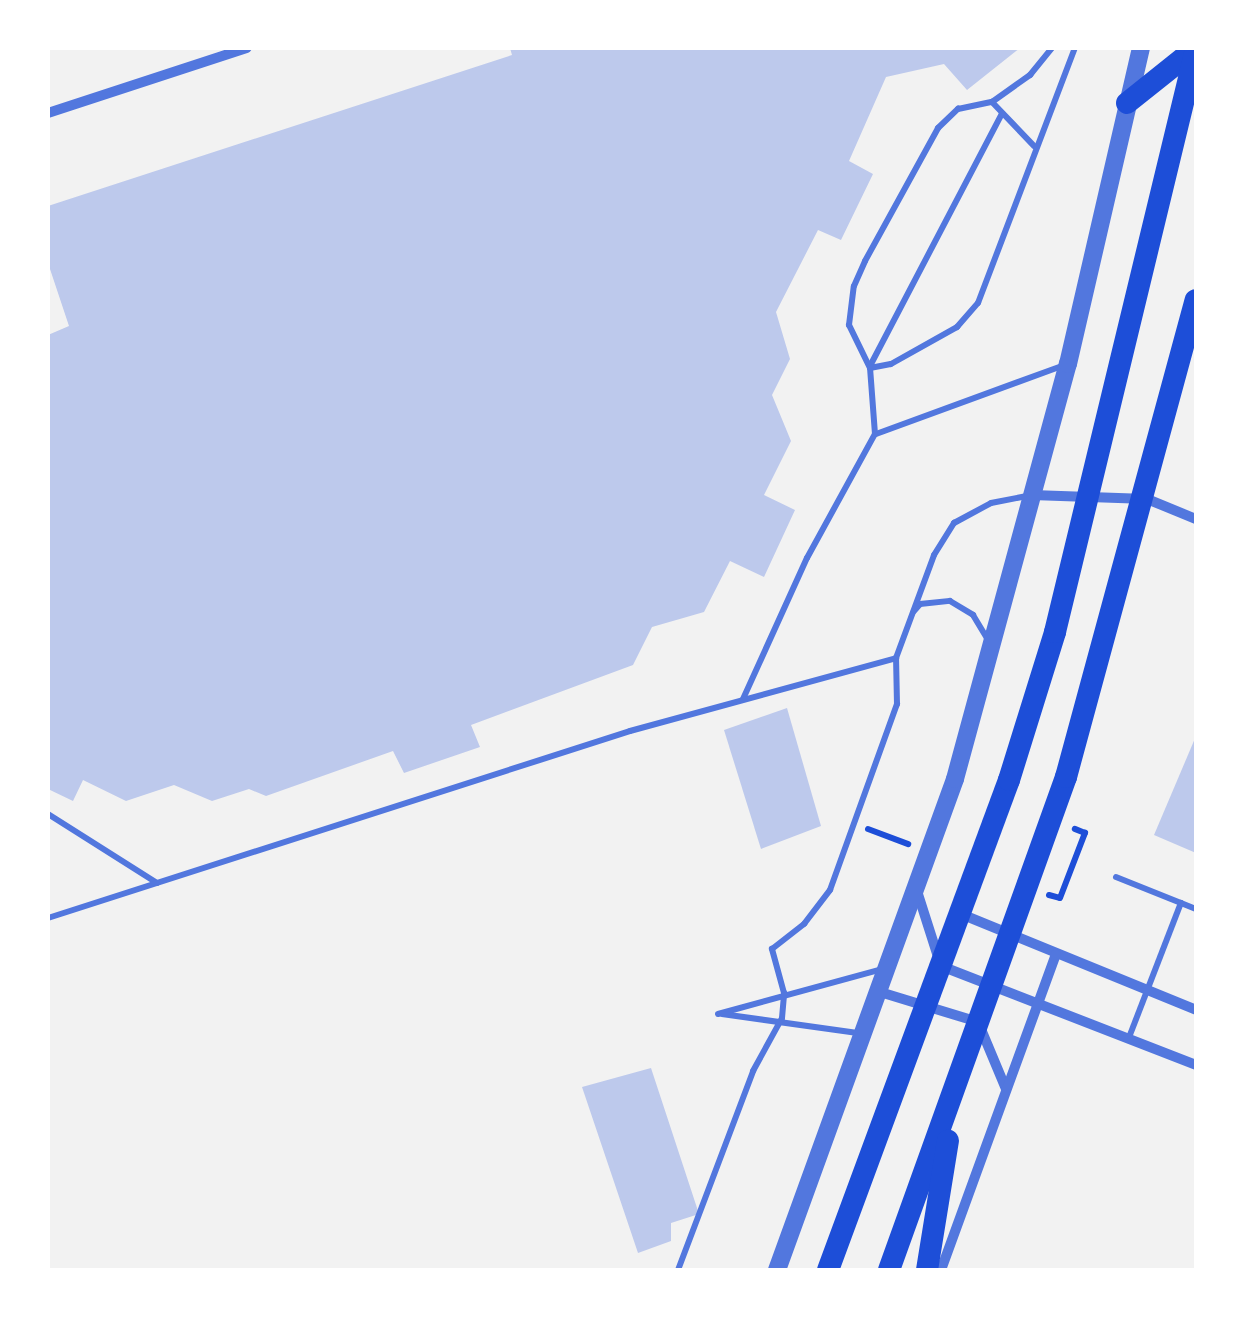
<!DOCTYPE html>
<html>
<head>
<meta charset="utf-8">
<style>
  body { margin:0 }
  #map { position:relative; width:1244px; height:1318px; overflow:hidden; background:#f2f2f2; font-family:"DM Sans",sans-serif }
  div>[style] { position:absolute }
  .building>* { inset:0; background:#bdc9ec }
  .path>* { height:6px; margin:-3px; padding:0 3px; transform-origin:3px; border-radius:3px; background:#1d4ed8 }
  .service>* { height:6px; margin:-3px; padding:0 3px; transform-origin:3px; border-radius:3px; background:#5277de }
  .minor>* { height:10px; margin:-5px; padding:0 5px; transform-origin:5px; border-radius:5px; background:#5277de }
  .tertiary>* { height:18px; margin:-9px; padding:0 9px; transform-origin:9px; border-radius:9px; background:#5277de }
  .primary>* { height:22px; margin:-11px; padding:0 11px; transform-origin:11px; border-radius:11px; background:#1d4ed8 }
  span { translate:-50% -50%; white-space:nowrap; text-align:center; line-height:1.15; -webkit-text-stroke:10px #fff; paint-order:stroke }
  .frame { position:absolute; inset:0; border:50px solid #fff; pointer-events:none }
</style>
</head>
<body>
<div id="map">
  <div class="building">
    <div style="clip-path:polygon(510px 48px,1020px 48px,967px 90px,944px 64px,886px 77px,849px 161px,873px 174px,841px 240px,818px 230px,776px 312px,790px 359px,772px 395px,791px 441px,764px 495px,795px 510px,764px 577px,730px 561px,704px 612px,652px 627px,633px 665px,471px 725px,480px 747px,404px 773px,393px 751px,266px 796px,249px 789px,212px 801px,174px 785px,126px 801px,83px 780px,73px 801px,48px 789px,48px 335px,69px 326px,48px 263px,48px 206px,512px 55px)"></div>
    <div style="clip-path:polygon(787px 708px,821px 826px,761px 849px,724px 730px)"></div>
    <div style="clip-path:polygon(1196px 736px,1196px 853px,1154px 835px)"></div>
    <div style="clip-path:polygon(651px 1068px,699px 1214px,671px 1223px,671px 1241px,638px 1253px,582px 1087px)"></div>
  </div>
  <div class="path">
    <div style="left:868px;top:829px;width:43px;rotate:20.6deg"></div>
    <div style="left:1049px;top:895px;width:11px;rotate:15deg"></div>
    <div style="left:1060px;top:898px;width:70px;rotate:-69deg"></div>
    <div style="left:1085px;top:833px;width:11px;rotate:-158deg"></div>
  </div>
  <div class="service">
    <div style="left:992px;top:102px;width:61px;rotate:46.3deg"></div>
    <div style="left:870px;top:366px;width:285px;rotate:-62.4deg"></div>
    <div style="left:870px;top:368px;width:21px;rotate:-11deg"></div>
    <div style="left:891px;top:364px;width:76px;rotate:-29.3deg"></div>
    <div style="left:957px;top:327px;width:32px;rotate:-49deg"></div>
    <div style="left:978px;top:303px;width:273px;rotate:-69.2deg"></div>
    <div style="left:876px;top:434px;width:198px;rotate:-20.1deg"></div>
    <div style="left:914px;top:611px;width:9px;rotate:-49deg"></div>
    <div style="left:920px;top:604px;width:30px;rotate:-6deg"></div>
    <div style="left:950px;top:601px;width:27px;rotate:31deg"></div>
    <div style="left:973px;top:615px;width:31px;rotate:59deg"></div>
    <div style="left:743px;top:699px;width:155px;rotate:-65.6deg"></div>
    <div style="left:807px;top:558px;width:141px;rotate:-61.3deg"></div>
    <div style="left:875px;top:434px;width:66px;rotate:-94.3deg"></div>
    <div style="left:870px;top:368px;width:48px;rotate:-116deg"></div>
    <div style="left:849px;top:325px;width:39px;rotate:-83deg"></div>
    <div style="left:854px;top:286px;width:27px;rotate:-66deg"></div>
    <div style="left:865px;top:261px;width:152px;rotate:-61.2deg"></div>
    <div style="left:938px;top:128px;width:28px;rotate:-44deg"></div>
    <div style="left:958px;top:109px;width:35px;rotate:-12deg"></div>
    <div style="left:992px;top:102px;width:47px;rotate:-35.4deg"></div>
    <div style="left:1030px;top:75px;width:35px;rotate:-51deg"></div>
    <div style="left:48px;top:814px;width:129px;rotate:32.3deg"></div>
    <div style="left:1116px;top:877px;width:70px;rotate:21.8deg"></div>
    <div style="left:48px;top:918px;width:611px;rotate:-17.81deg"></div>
    <div style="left:630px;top:731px;width:276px;rotate:-15.3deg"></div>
    <div style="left:718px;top:1014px;width:170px;rotate:-15.3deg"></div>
    <div style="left:722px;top:1014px;width:137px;rotate:8deg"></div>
    <div style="left:1128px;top:1040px;width:147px;rotate:-68.9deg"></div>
    <div style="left:1181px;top:903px;width:16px;rotate:22deg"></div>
    <div style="left:678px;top:1270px;width:213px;rotate:-69.3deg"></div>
    <div style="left:753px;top:1071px;width:60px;rotate:-61.3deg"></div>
    <div style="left:782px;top:1018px;width:25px;rotate:-85deg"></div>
    <div style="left:784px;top:993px;width:46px;rotate:-105.3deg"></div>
    <div style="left:772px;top:949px;width:41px;rotate:-38deg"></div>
    <div style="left:804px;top:924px;width:43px;rotate:-52.6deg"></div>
    <div style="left:830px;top:890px;width:198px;rotate:-70.2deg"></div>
    <div style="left:897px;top:704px;width:46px;rotate:-91.2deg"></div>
    <div style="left:896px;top:658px;width:110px;rotate:-69.7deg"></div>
    <div style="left:934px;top:555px;width:38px;rotate:-58deg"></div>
    <div style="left:954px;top:523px;width:42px;rotate:-28.4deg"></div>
    <div style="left:991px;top:503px;width:38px;rotate:-11deg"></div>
  </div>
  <div class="minor">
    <div style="left:48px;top:113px;width:209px;rotate:-18.1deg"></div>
    <div style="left:1032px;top:495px;width:115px;rotate:2deg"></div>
    <div style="left:1147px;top:499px;width:53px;rotate:22.2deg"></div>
    <div style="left:917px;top:891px;width:79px;rotate:72.3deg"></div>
    <div style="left:941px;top:966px;width:274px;rotate:21.2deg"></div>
    <div style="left:961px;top:914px;width:254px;rotate:22.2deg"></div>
    <div style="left:880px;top:992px;width:102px;rotate:17deg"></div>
    <div style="left:978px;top:1022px;width:73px;rotate:67.3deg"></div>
    <div style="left:941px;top:1270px;width:336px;rotate:-70deg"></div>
  </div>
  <div class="tertiary">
    <div style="left:777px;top:1270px;width:522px;rotate:-70.07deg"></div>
    <div style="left:955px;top:779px;width:430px;rotate:-74.8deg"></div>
    <div style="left:1068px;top:364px;width:324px;rotate:-77deg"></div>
  </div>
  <div class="primary">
    <div style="left:1127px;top:103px;width:88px;rotate:-38.6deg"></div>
    <div style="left:828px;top:1270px;width:522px;rotate:-69.73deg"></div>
    <div style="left:1009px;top:780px;width:155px;rotate:-72.7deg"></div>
    <div style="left:1055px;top:632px;width:600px;rotate:-76.4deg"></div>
    <div style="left:889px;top:1270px;width:524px;rotate:-70.25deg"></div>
    <div style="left:1066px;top:777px;width:494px;rotate:-74.8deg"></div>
    <div style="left:927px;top:1270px;width:131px;rotate:-80.8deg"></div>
  </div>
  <div class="frame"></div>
</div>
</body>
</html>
